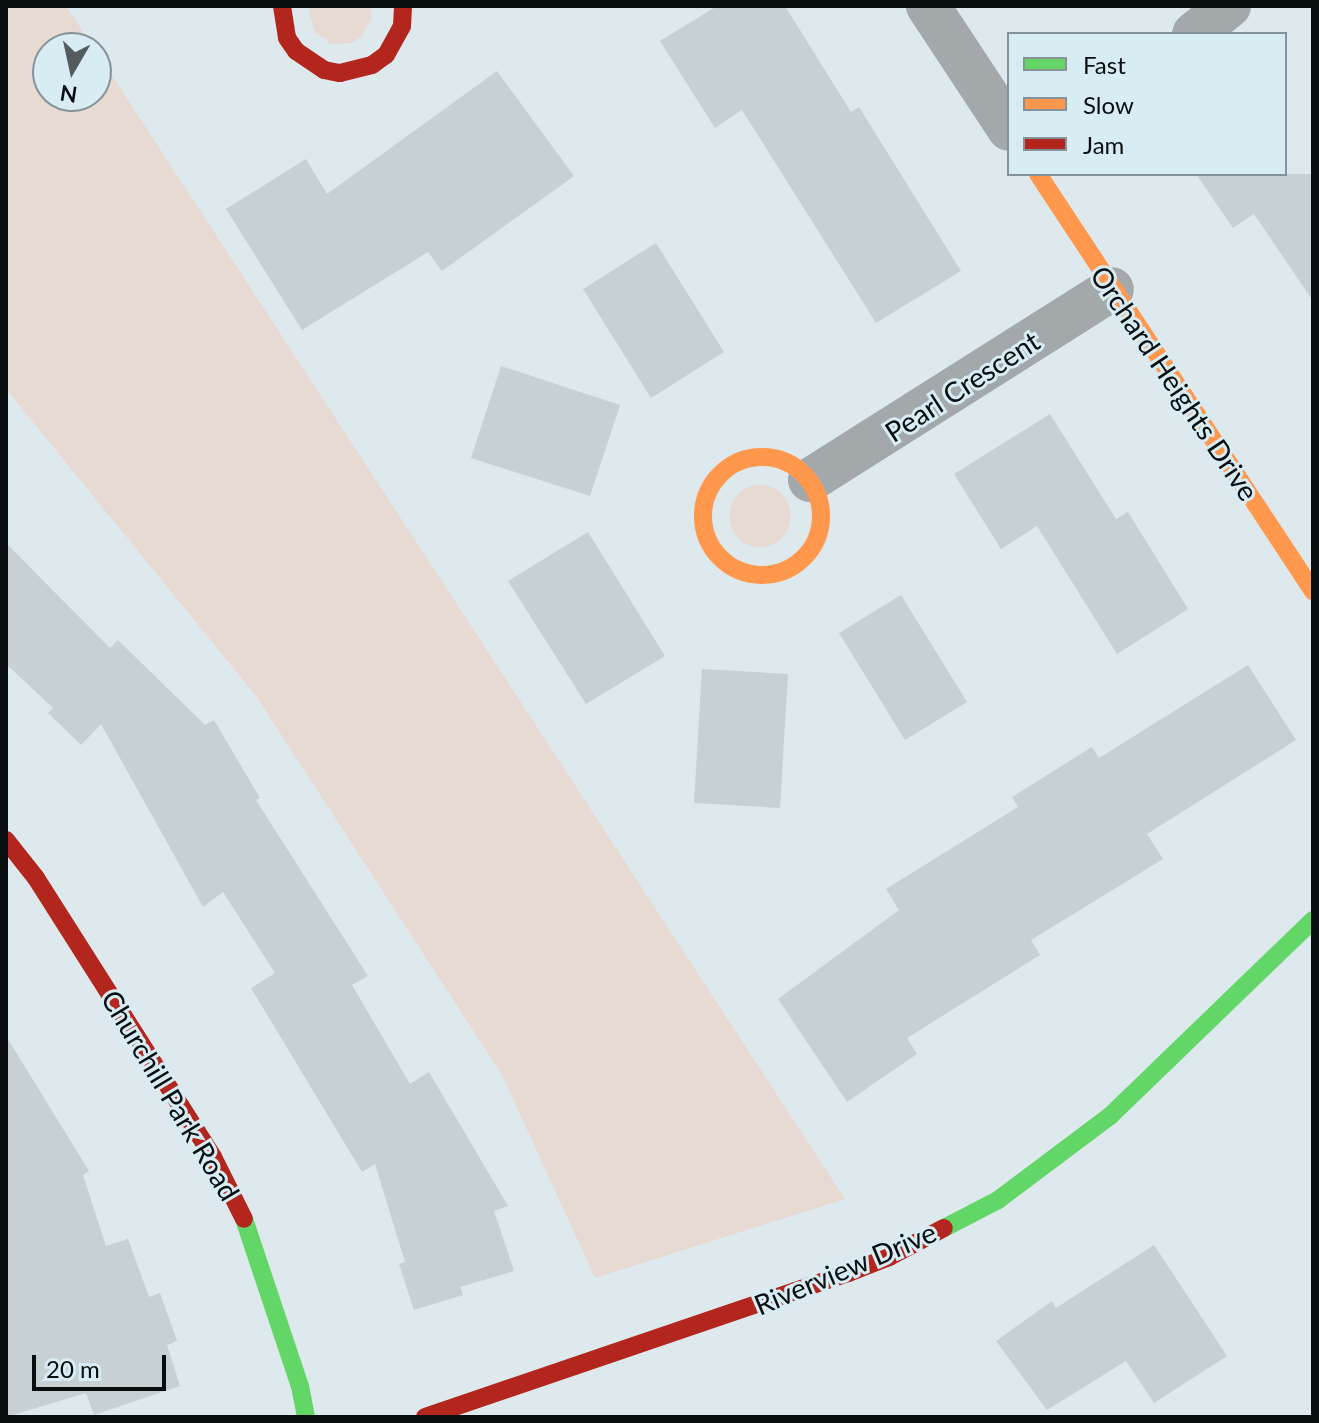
<!DOCTYPE html>
<html>
<head>
<meta charset="utf-8">
<style>
  body { margin:0 }
  #map { position:relative; width:1319px; height:1423px; overflow:hidden; background:#dee9ed; font-family:Lato,sans-serif }
  div>[style] { position:absolute }
  .green>* { inset:0; background:#e7dad2 }
  .round { border-radius:50% }
  .building>* { inset:0; background:#c7d0d3 }
  .street>* { height:44px; margin:-22px; padding:0 22px; transform-origin:22px; border-radius:22px; background:#a3a8ab }
  .fast>* { height:18px; margin:-9px; padding:0 9px; transform-origin:9px; border-radius:9px; background:#63d668 }
  .slow>* { height:18px; margin:-9px; padding:0 9px; transform-origin:9px; border-radius:9px; background:#ff974d }
  .slow>.ring { margin:-9px; padding:0; box-sizing:content-box; background:none; border:18px solid #ff974d; border-radius:50% }
  .jam>* { height:18px; margin:-9px; padding:0 9px; transform-origin:9px; border-radius:9px; background:#b3261e }
  span { translate:-50% -50%; white-space:nowrap; text-align:center; line-height:1.15; -webkit-text-stroke:6px #d8ecf3; paint-order:stroke }
  .street-label { font-size:28px; color:#080e10 }
  .frame { position:absolute; inset:0; border:8px solid #080e10; pointer-events:none }
  .legend { position:absolute; left:1007px; top:32px; width:280px; height:144px; box-sizing:border-box; background:#d8ecf3; border:2px solid #859398; margin:0; padding:10px 14px; list-style:none; font-size:24px; color:#080e10 }
  .legend li { display:flex; align-items:center; gap:16px; height:40px }
  .legend b { width:40px; border:2px solid #859398 }
  .north { position:absolute; left:32px; top:32px; width:80px; height:80px; box-sizing:border-box; background:#d8ecf3; border:2px solid #859398; border-radius:50%; rotate:189deg; font-size:22px; font-weight:700; line-height:32px; text-align:center; color:#080e10 }
  .north::after { content:''; display:block; margin:auto; width:28px; height:36px; background:#535b5d; clip-path:polygon(50% 0,100% 100%,50% 72%,0 100%) }
  .scale { position:absolute; left:32px; top:1355px; width:134px; height:36px; box-sizing:border-box; border:4px solid #080e10; border-top:0; padding-left:10px; font-size:24px; line-height:28px; white-space:nowrap; color:#080e10; -webkit-text-stroke:6px #d8ecf3; paint-order:stroke }
</style>
</head>
<body>
<div id="map">
  <div class="green">
    <div style="clip-path:polygon(6px 6px,66px 6px,94px 48px,48px 48px,48px 96px,96px 96px,96px 51px,845px 1199px,595px 1278px,502px 1075px,256px 696px,6px 389px)"></div>
    <div style="clip-path:polygon(311px 6px,371px 6px,371px 19px,361px 37px,352px 43px,331px 44px,315px 32px,309px 14px)"></div>
    <div class="round" style="left:729px;top:485px;width:62px;height:62px"></div>
  </div>
  <div class="building">
    <div style="clip-path:polygon(717px 6px,785px 6px,851px 112px,859px 107px,961px 271px,876px 323px,742px 110px,715px 128px,660px 41px)"></div>
    <div style="clip-path:polygon(497px 71px,574px 176px,442px 271px,428px 252px,302px 330px,226px 209px,306px 159px,327px 194px)"></div>
    <div style="clip-path:polygon(1196px 174px,1313px 174px,1313px 301px,1254px 214px,1233px 228px)"></div>
    <div style="clip-path:polygon(656px 243px,724px 352px,651px 398px,583px 289px)"></div>
    <div style="clip-path:polygon(501px 366px,620px 405px,590px 496px,471px 458px)"></div>
    <div style="clip-path:polygon(1050px 414px,1116px 519px,1128px 512px,1188px 609px,1117px 654px,1037px 526px,1001px 549px,954px 474px)"></div>
    <div style="clip-path:polygon(588px 532px,665px 656px,586px 704px,508px 581px)"></div>
    <div style="clip-path:polygon(6px 543px,110px 648px,118px 640px,205px 725px,214px 720px,260px 798px,256px 800px,368px 976px,352px 985px,410px 1084px,429px 1072px,508px 1206px,494px 1211px,514px 1271px,460px 1287px,463px 1295px,414px 1310px,399px 1264px,405px 1262px,375px 1164px,362px 1172px,251px 988px,275px 973px,223px 892px,203px 907px,101px 724px,81px 745px,48px 713px,53px 708px,6px 664px)"></div>
    <div style="clip-path:polygon(901px 595px,967px 702px,905px 740px,839px 633px)"></div>
    <div style="clip-path:polygon(1248px 665px,1296px 740px,1147px 834px,1163px 859px,1031px 940px,1040px 955px,907px 1038px,917px 1054px,847px 1102px,778px 999px,899px 910px,886px 889px,1018px 807px,1012px 797px,1092px 747px,1099px 758px)"></div>
    <div style="clip-path:polygon(702px 669px,788px 674px,780px 808px,694px 803px)"></div>
    <div style="clip-path:polygon(6px 1036px,89px 1171px,83px 1175px,106px 1246px,128px 1239px,149px 1297px,160px 1293px,177px 1341px,167px 1345px,180px 1386px,94px 1415px,86px 1393px,6px 1417px)"></div>
    <div style="clip-path:polygon(1154px 1245px,1227px 1356px,1154px 1403px,1126px 1361px,1047px 1410px,996px 1341px,1052px 1301px,1056px 1308px)"></div>
  </div>
  <div class="street">
    <div style="left:928px;top:6px;width:147px;rotate:56.6deg"></div>
    <div style="left:1194px;top:34px;width:45px;rotate:-38.7deg"></div>
    <div style="left:810px;top:480px;width:357px;rotate:-32.3deg"></div>
  </div>
  <div class="fast">
    <div style="left:244px;top:1219px;width:176px;rotate:71.5deg"></div>
    <div style="left:300px;top:1386px;width:32px;rotate:79deg"></div>
    <div style="left:944px;top:1228px;width:61px;rotate:-27.4deg"></div>
    <div style="left:998px;top:1200px;width:140px;rotate:-36.9deg"></div>
    <div style="left:1110px;top:1116px;width:282px;rotate:-44deg"></div>
  </div>
  <div class="slow">
    <div style="left:1038px;top:174px;width:500px;rotate:56.6deg"></div>
    <div class="ring" style="left:703px;top:457px;width:100px;height:100px"></div>
  </div>
  <div class="jam">
    <div style="left:282px;top:6px;width:32px;rotate:81deg"></div>
    <div style="left:287px;top:38px;width:16px;rotate:55deg"></div>
    <div style="left:296px;top:51px;width:34px;rotate:34deg"></div>
    <div style="left:324px;top:70px;width:16px;rotate:11deg"></div>
    <div style="left:340px;top:73px;width:33px;rotate:-14deg"></div>
    <div style="left:372px;top:65px;width:17px;rotate:-36deg"></div>
    <div style="left:386px;top:55px;width:33px;rotate:-61deg"></div>
    <div style="left:402px;top:26px;width:20px;rotate:-87deg"></div>
    <div style="left:6px;top:840px;width:48px;rotate:51.7deg"></div>
    <div style="left:36px;top:878px;width:330px;rotate:57.6deg"></div>
    <div style="left:213px;top:1157px;width:69px;rotate:63.4deg"></div>
    <div style="left:425px;top:1417px;width:447px;rotate:-18.8deg"></div>
    <div style="left:848px;top:1273px;width:44px;rotate:-21.3deg"></div>
    <div style="left:889px;top:1257px;width:62px;rotate:-27.8deg"></div>
  </div>
  <div class="street-label">
    <span style="left:1175px;top:383px;rotate:56deg">Orchard Heights Drive</span>
    <span style="left:962px;top:386px;rotate:-33deg">Pearl Crescent</span>
    <span style="left:171px;top:1095px;rotate:59deg">Churchill Park Road</span>
    <span style="left:845px;top:1268px;rotate:-23deg">Riverview Drive</span>
  </div>
  <div class="frame"></div>
  <ul class="legend">
  <li><b style="height:10px;background:#63d668"></b>Fast</li>
  <li><b style="height:10px;background:#ff974d"></b>Slow</li>
  <li><b style="height:10px;background:#b3261e"></b>Jam</li>
  </ul>
  <div class="north">N</div>
  <div class="scale">20 m</div>
</div>
</body>
</html>
